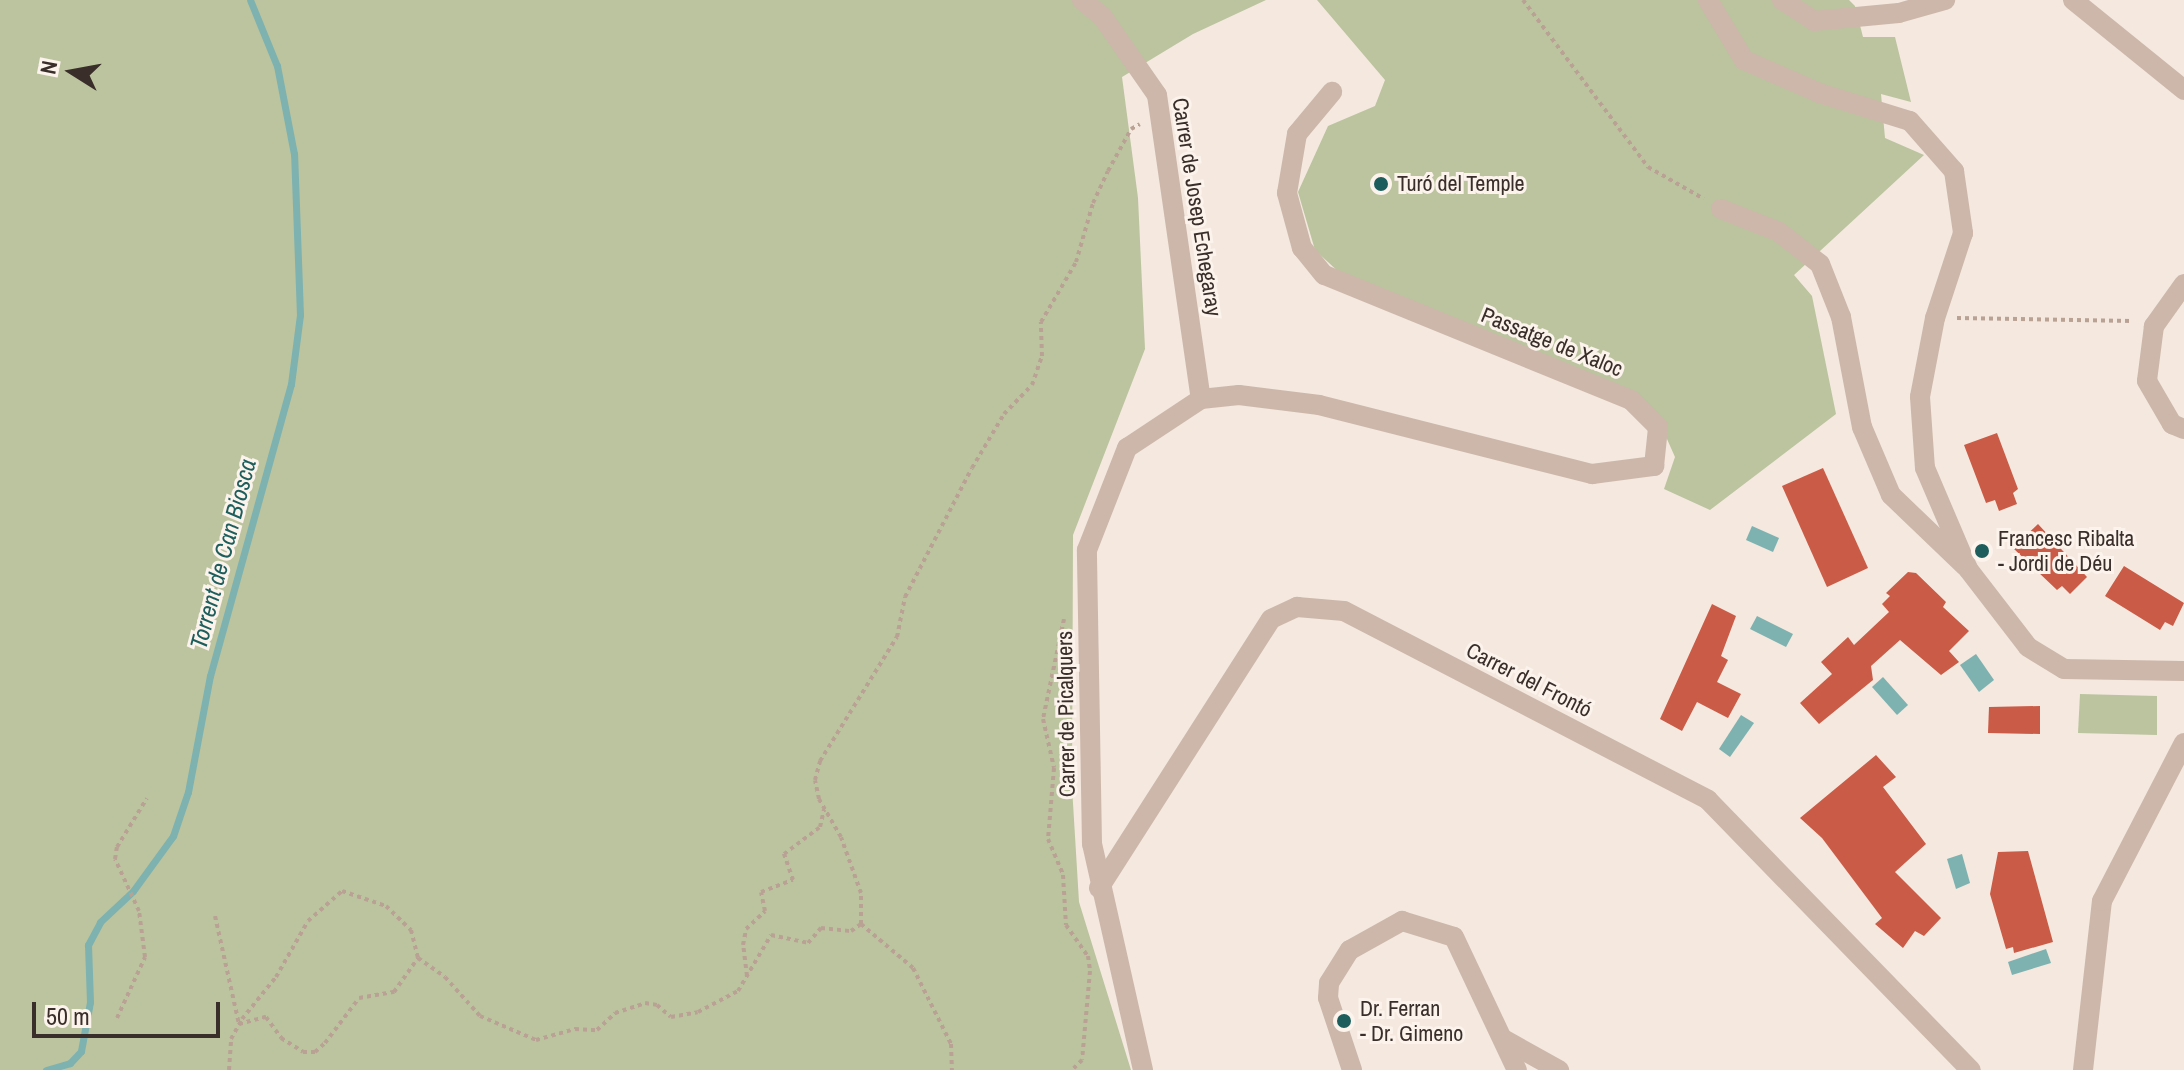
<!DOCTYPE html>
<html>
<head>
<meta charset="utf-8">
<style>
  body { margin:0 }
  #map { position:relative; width:2184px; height:1070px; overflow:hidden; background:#f4e8df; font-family:"Archivo Narrow",sans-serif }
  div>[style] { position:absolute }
  .green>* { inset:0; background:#bbc49e }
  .water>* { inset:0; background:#7db2b0 }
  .stream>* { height:7px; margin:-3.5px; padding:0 3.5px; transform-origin:3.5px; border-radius:3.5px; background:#7db2b0 }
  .building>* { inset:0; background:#ca5b47 }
  .path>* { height:4px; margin-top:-2px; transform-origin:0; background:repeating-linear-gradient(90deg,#b9a194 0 4px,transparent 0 8px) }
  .minor>* { height:20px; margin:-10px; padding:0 10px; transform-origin:10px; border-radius:10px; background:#cdb7aa }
  .dots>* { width:22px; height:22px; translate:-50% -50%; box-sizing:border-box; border:4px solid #fbf3ec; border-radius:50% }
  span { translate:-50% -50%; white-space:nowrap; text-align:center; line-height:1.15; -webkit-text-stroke:6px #fbf3ec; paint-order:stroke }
  .poi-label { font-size:22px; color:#3a2e2a }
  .left { translate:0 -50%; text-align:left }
  .street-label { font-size:22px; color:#3a2e2a }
  .water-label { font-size:24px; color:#1d5e5d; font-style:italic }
  .north { position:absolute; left:32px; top:32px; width:80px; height:80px; -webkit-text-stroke:6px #fbf3ec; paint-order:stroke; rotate:281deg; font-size:22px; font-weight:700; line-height:32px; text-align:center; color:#3a2e2a }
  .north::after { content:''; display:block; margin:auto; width:28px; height:36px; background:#3a2e2a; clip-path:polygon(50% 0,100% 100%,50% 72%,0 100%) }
  .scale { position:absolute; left:32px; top:1002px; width:188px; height:36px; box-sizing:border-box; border:4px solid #3a2e2a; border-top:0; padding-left:10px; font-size:24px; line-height:28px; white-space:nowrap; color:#3a2e2a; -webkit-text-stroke:6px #fbf3ec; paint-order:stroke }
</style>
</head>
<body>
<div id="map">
  <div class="green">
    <div style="clip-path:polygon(0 0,1266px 0,1193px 34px,1122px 77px,1138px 198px,1145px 349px,1073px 535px,1072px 787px,1079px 902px,1131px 1070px,0 1070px)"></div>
    <div style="clip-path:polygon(1317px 0,1849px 0,1855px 6px,1863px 37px,1895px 37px,1911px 102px,1881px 94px,1885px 138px,1924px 155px,1794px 275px,1812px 296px,1836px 414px,1710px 510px,1664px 489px,1675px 457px,1655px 412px,1342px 275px,1315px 250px,1298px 192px,1328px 126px,1375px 106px,1385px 80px)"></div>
    <div style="clip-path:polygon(2080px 694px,2157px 696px,2157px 735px,2078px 733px)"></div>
  </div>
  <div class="water">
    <div style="clip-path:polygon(1752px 526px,1779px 538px,1773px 552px,1746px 540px)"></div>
    <div style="clip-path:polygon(1757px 616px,1793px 634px,1786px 647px,1750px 629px)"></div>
    <div style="clip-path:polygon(1976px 654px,1994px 680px,1979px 692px,1960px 665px)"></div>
    <div style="clip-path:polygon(1883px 677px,1908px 705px,1897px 715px,1872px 687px)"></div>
    <div style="clip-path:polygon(1741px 715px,1754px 723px,1730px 757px,1719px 749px)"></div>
    <div style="clip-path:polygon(1962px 854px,1970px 883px,1956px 889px,1947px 859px)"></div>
    <div style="clip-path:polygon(2046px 949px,2051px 963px,2012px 975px,2008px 962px)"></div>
  </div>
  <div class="stream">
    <div style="left:46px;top:1070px;width:25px;rotate:-16deg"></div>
    <div style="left:70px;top:1063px;width:16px;rotate:-47deg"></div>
    <div style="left:81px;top:1051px;width:50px;rotate:-79.6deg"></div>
    <div style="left:90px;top:1002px;width:57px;rotate:-92deg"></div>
    <div style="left:88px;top:945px;width:26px;rotate:-62deg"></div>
    <div style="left:100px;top:922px;width:45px;rotate:-43.2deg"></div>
    <div style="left:133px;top:891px;width:68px;rotate:-54deg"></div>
    <div style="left:173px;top:836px;width:46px;rotate:-71.2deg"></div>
    <div style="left:188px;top:792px;width:118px;rotate:-79.3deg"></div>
    <div style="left:210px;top:676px;width:303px;rotate:-74.5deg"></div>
    <div style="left:291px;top:384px;width:70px;rotate:-82.6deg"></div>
    <div style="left:300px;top:315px;width:161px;rotate:-92.1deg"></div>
    <div style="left:294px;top:154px;width:90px;rotate:-100.9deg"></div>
    <div style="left:277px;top:66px;width:71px;rotate:-112.2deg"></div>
  </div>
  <div class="building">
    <div style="clip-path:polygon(1997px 433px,2018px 489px,2013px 493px,2017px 504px,1999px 511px,1995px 500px,1986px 503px,1964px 445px)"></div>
    <div style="clip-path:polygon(1823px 468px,1868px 568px,1827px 587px,1782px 486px)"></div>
    <div style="clip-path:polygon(2038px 524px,2087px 577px,2070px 594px,2062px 586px,2057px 590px,2013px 548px)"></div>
    <div style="clip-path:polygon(2124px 566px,2184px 603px,2173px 626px,2165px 622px,2160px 630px,2105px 596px)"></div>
    <div style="clip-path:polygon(1908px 572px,1916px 573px,1946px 602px,1943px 607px,1969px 631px,1949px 651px,1959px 662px,1941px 675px,1900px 640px,1871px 666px,1873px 680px,1819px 724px,1800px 703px,1832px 674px,1821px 662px,1848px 637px,1854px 645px,1889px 612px,1882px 604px,1890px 596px,1886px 593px)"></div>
    <div style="clip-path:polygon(1712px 604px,1736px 616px,1721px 656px,1728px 660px,1717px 682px,1741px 694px,1728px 718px,1697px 702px,1682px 731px,1660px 719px)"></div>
    <div style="clip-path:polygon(2040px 706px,2040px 734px,1988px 733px,1989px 707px)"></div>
    <div style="clip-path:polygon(1876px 755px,1896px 777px,1883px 787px,1926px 844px,1895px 872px,1941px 918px,1924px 936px,1915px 931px,1903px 948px,1875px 924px,1882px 918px,1822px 838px,1800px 818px)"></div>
    <div style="clip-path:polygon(2028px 851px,2053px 942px,2014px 953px,2013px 947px,2006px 949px,1990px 894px,1998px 852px)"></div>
  </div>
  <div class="path">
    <div style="left:1523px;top:0;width:209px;rotate:53.2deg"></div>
    <div style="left:1648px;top:167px;width:64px;rotate:29.7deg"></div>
    <div style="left:1957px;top:318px;width:175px;rotate:1deg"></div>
    <div style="left:1064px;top:619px;width:102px;rotate:101.9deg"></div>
    <div style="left:1043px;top:719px;width:50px;rotate:77.3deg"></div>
    <div style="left:1054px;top:768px;width:71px;rotate:94.8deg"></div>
    <div style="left:1048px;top:839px;width:39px;rotate:67deg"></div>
    <div style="left:1063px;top:875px;width:50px;rotate:86.6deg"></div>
    <div style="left:1066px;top:925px;width:38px;rotate:55deg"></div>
    <div style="left:1088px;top:956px;width:15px;rotate:82deg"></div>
    <div style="left:1090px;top:971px;width:89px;rotate:95.1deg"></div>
    <div style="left:1082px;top:1060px;width:14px;rotate:135deg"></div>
    <div style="left:215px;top:916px;width:111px;rotate:77.5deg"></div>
    <div style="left:239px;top:1024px;width:28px;rotate:-15deg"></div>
    <div style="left:266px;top:1017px;width:26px;rotate:54deg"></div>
    <div style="left:281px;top:1038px;width:26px;rotate:32deg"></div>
    <div style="left:303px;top:1052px;width:12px"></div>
    <div style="left:315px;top:1052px;width:13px;rotate:-42deg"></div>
    <div style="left:325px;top:1043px;width:56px;rotate:-52.9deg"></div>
    <div style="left:359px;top:998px;width:36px;rotate:-10deg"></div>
    <div style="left:394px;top:992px;width:42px;rotate:-54.8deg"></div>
    <div style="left:861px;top:924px;width:68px;rotate:40.2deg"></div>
    <div style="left:913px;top:968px;width:85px;rotate:63.4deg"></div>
    <div style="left:951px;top:1044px;width:26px;rotate:88deg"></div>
    <div style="left:747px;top:976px;width:31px;rotate:-97deg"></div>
    <div style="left:743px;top:945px;width:16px;rotate:-79deg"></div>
    <div style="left:746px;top:929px;width:26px;rotate:-43deg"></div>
    <div style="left:765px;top:911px;width:19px;rotate:-102deg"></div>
    <div style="left:761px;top:892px;width:34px;rotate:-21deg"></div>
    <div style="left:793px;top:880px;width:28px;rotate:-109deg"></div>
    <div style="left:784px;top:854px;width:45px;rotate:-36.9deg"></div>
    <div style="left:820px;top:827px;width:18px;rotate:-77deg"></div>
    <div style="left:117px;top:1018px;width:67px;rotate:-65.3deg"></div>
    <div style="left:145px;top:957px;width:46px;rotate:-97.4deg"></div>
    <div style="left:139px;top:911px;width:57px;rotate:-114.8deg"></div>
    <div style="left:115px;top:859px;width:12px;rotate:-81deg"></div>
    <div style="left:117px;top:847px;width:57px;rotate:-58.5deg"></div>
    <div style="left:229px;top:1070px;width:31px;rotate:-86deg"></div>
    <div style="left:231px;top:1039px;width:23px;rotate:-61deg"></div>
    <div style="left:242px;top:1019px;width:54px;rotate:-51deg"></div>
    <div style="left:276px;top:977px;width:64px;rotate:-60.3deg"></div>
    <div style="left:308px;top:921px;width:45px;rotate:-41.4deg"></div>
    <div style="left:342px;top:891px;width:46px;rotate:18.8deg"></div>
    <div style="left:386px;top:906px;width:35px;rotate:44deg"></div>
    <div style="left:411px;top:930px;width:29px;rotate:76deg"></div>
    <div style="left:418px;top:958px;width:33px;rotate:35deg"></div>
    <div style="left:445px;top:977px;width:52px;rotate:48.1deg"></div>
    <div style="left:480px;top:1016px;width:61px;rotate:23.2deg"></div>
    <div style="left:536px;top:1040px;width:41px;rotate:-15.8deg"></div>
    <div style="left:575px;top:1029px;width:22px;rotate:3deg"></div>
    <div style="left:597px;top:1030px;width:25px;rotate:-43deg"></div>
    <div style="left:615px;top:1013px;width:32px;rotate:-18deg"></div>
    <div style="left:645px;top:1003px;width:12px;rotate:9deg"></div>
    <div style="left:657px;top:1005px;width:18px;rotate:41deg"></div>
    <div style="left:671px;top:1017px;width:27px;rotate:-10deg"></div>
    <div style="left:698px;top:1012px;width:45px;rotate:-27.7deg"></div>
    <div style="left:738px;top:991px;width:65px;rotate:-59.5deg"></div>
    <div style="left:771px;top:935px;width:38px;rotate:12deg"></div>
    <div style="left:808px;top:943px;width:20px;rotate:-49deg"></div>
    <div style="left:821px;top:928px;width:30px;rotate:6deg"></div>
    <div style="left:851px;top:931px;width:12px;rotate:-35deg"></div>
    <div style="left:861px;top:924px;width:31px;rotate:-90deg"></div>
    <div style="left:861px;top:893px;width:59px;rotate:-109.7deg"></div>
    <div style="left:841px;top:837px;width:44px;rotate:-120.1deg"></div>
    <div style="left:819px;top:799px;width:19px;rotate:-102deg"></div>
    <div style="left:815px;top:780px;width:20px;rotate:-75deg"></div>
    <div style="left:820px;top:761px;width:146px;rotate:-58.2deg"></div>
    <div style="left:897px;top:637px;width:41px;rotate:-78.7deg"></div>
    <div style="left:905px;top:597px;width:145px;rotate:-62.6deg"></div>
    <div style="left:972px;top:468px;width:63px;rotate:-59.3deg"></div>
    <div style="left:1004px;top:414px;width:40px;rotate:-46deg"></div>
    <div style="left:1032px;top:385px;width:31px;rotate:-71deg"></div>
    <div style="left:1042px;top:356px;width:34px;rotate:-92deg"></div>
    <div style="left:1041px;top:322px;width:69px;rotate:-59.7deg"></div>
    <div style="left:1076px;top:262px;width:61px;rotate:-73.9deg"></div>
    <div style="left:1093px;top:203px;width:35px;rotate:-65deg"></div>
    <div style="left:1108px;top:171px;width:48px;rotate:-61.3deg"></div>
    <div style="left:1131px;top:129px;width:10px;rotate:-29deg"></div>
  </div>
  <div class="minor">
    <div style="left:1082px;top:0;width:26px;rotate:39deg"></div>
    <div style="left:1102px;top:16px;width:96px;rotate:55.2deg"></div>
    <div style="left:1157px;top:95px;width:307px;rotate:81.8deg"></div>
    <div style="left:1708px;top:0;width:70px;rotate:59deg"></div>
    <div style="left:1744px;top:60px;width:82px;rotate:23.7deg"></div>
    <div style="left:1819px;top:93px;width:95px;rotate:17.1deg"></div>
    <div style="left:1910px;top:121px;width:67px;rotate:48.7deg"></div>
    <div style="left:1954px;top:171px;width:63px;rotate:81.7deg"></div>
    <div style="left:1963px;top:233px;width:89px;rotate:108.2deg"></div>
    <div style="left:1935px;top:318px;width:80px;rotate:100.8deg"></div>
    <div style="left:1920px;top:397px;width:71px;rotate:86deg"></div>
    <div style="left:1925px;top:468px;width:110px;rotate:66.9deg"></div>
    <div style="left:1968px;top:569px;width:98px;rotate:52.4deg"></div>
    <div style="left:2028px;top:647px;width:42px;rotate:31.4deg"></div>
    <div style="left:2064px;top:669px;width:120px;rotate:1deg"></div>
    <div style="left:1782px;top:0;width:38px;rotate:33deg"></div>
    <div style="left:1814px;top:21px;width:85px;rotate:-5.4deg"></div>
    <div style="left:1899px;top:13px;width:48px;rotate:-15.8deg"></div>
    <div style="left:2073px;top:0;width:143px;rotate:39deg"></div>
    <div style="left:1721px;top:209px;width:62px;rotate:21.6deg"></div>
    <div style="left:1779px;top:232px;width:52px;rotate:38deg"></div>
    <div style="left:1820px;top:264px;width:57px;rotate:68.4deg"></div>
    <div style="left:1841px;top:317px;width:112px;rotate:79.2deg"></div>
    <div style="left:1862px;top:427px;width:74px;rotate:66.9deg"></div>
    <div style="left:1891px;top:495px;width:103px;rotate:43.8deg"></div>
    <div style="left:2184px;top:284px;width:52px;rotate:125.5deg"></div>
    <div style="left:2154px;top:326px;width:55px;rotate:97.3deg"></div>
    <div style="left:2147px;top:381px;width:50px;rotate:59.8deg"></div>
    <div style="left:2172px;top:424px;width:13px;rotate:23deg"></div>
    <div style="left:1099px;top:888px;width:319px;rotate:-57.4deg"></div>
    <div style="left:1271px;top:619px;width:29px;rotate:-25deg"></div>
    <div style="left:1297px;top:607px;width:47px;rotate:4.9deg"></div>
    <div style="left:1344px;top:611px;width:410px;rotate:27.4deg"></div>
    <div style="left:1708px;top:800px;width:377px;rotate:45.8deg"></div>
    <div style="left:1505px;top:1040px;width:62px;rotate:29.1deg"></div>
    <div style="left:1143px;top:1070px;width:232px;rotate:-102.7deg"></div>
    <div style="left:1092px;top:844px;width:294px;rotate:-91deg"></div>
    <div style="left:1087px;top:550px;width:110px;rotate:-68.6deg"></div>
    <div style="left:1127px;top:448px;width:89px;rotate:-33.5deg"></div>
    <div style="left:1201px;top:399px;width:38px;rotate:-6deg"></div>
    <div style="left:1239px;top:395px;width:81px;rotate:7.1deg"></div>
    <div style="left:1319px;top:405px;width:282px;rotate:14.2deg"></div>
    <div style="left:1592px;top:474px;width:63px;rotate:-7.4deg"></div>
    <div style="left:1654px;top:466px;width:39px;rotate:-84deg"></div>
    <div style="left:1658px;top:427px;width:38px;rotate:-135deg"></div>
    <div style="left:1631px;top:400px;width:331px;rotate:-157.8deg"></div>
    <div style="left:1324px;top:275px;width:35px;rotate:-129deg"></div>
    <div style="left:1302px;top:248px;width:57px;rotate:-105.3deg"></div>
    <div style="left:1287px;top:193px;width:60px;rotate:-80.4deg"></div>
    <div style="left:1297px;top:134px;width:55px;rotate:-50.2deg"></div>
    <div style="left:1352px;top:1070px;width:76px;rotate:-108.4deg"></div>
    <div style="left:1328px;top:998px;width:15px;rotate:-86deg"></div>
    <div style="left:1329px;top:983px;width:39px;rotate:-58deg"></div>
    <div style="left:1350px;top:950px;width:60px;rotate:-29.1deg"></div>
    <div style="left:1402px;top:921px;width:54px;rotate:17.1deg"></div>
    <div style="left:1454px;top:937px;width:147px;rotate:64.7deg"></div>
    <div style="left:2083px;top:1070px;width:170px;rotate:-83.6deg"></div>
    <div style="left:2102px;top:901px;width:178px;rotate:-62.6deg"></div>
  </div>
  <div class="dots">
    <div style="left:1381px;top:184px;background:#1d5e5d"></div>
    <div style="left:1982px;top:551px;background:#1d5e5d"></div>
    <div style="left:1344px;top:1021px;background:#1d5e5d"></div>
  </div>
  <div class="poi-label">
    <span class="left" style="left:1397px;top:184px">Turó del Temple</span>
    <span class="left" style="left:1998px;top:551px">Francesc Ribalta<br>- Jordi de Déu</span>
    <span class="left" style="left:1360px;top:1021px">Dr. Ferran<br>- Dr. Gimeno</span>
  </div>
  <div class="street-label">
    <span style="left:1197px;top:207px;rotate:81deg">Carrer de Josep Echegaray</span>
    <span style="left:1552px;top:342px;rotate:22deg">Passatge de Xaloc</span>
    <span style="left:1529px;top:680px;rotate:27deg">Carrer del Frontó</span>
    <span style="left:1066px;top:714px;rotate:-91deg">Carrer de Picalquers</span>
  </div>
  <div class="water-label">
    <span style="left:223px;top:554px;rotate:-75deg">Torrent de Can Biosca</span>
  </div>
  <div class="north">N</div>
  <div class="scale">50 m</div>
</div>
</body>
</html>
